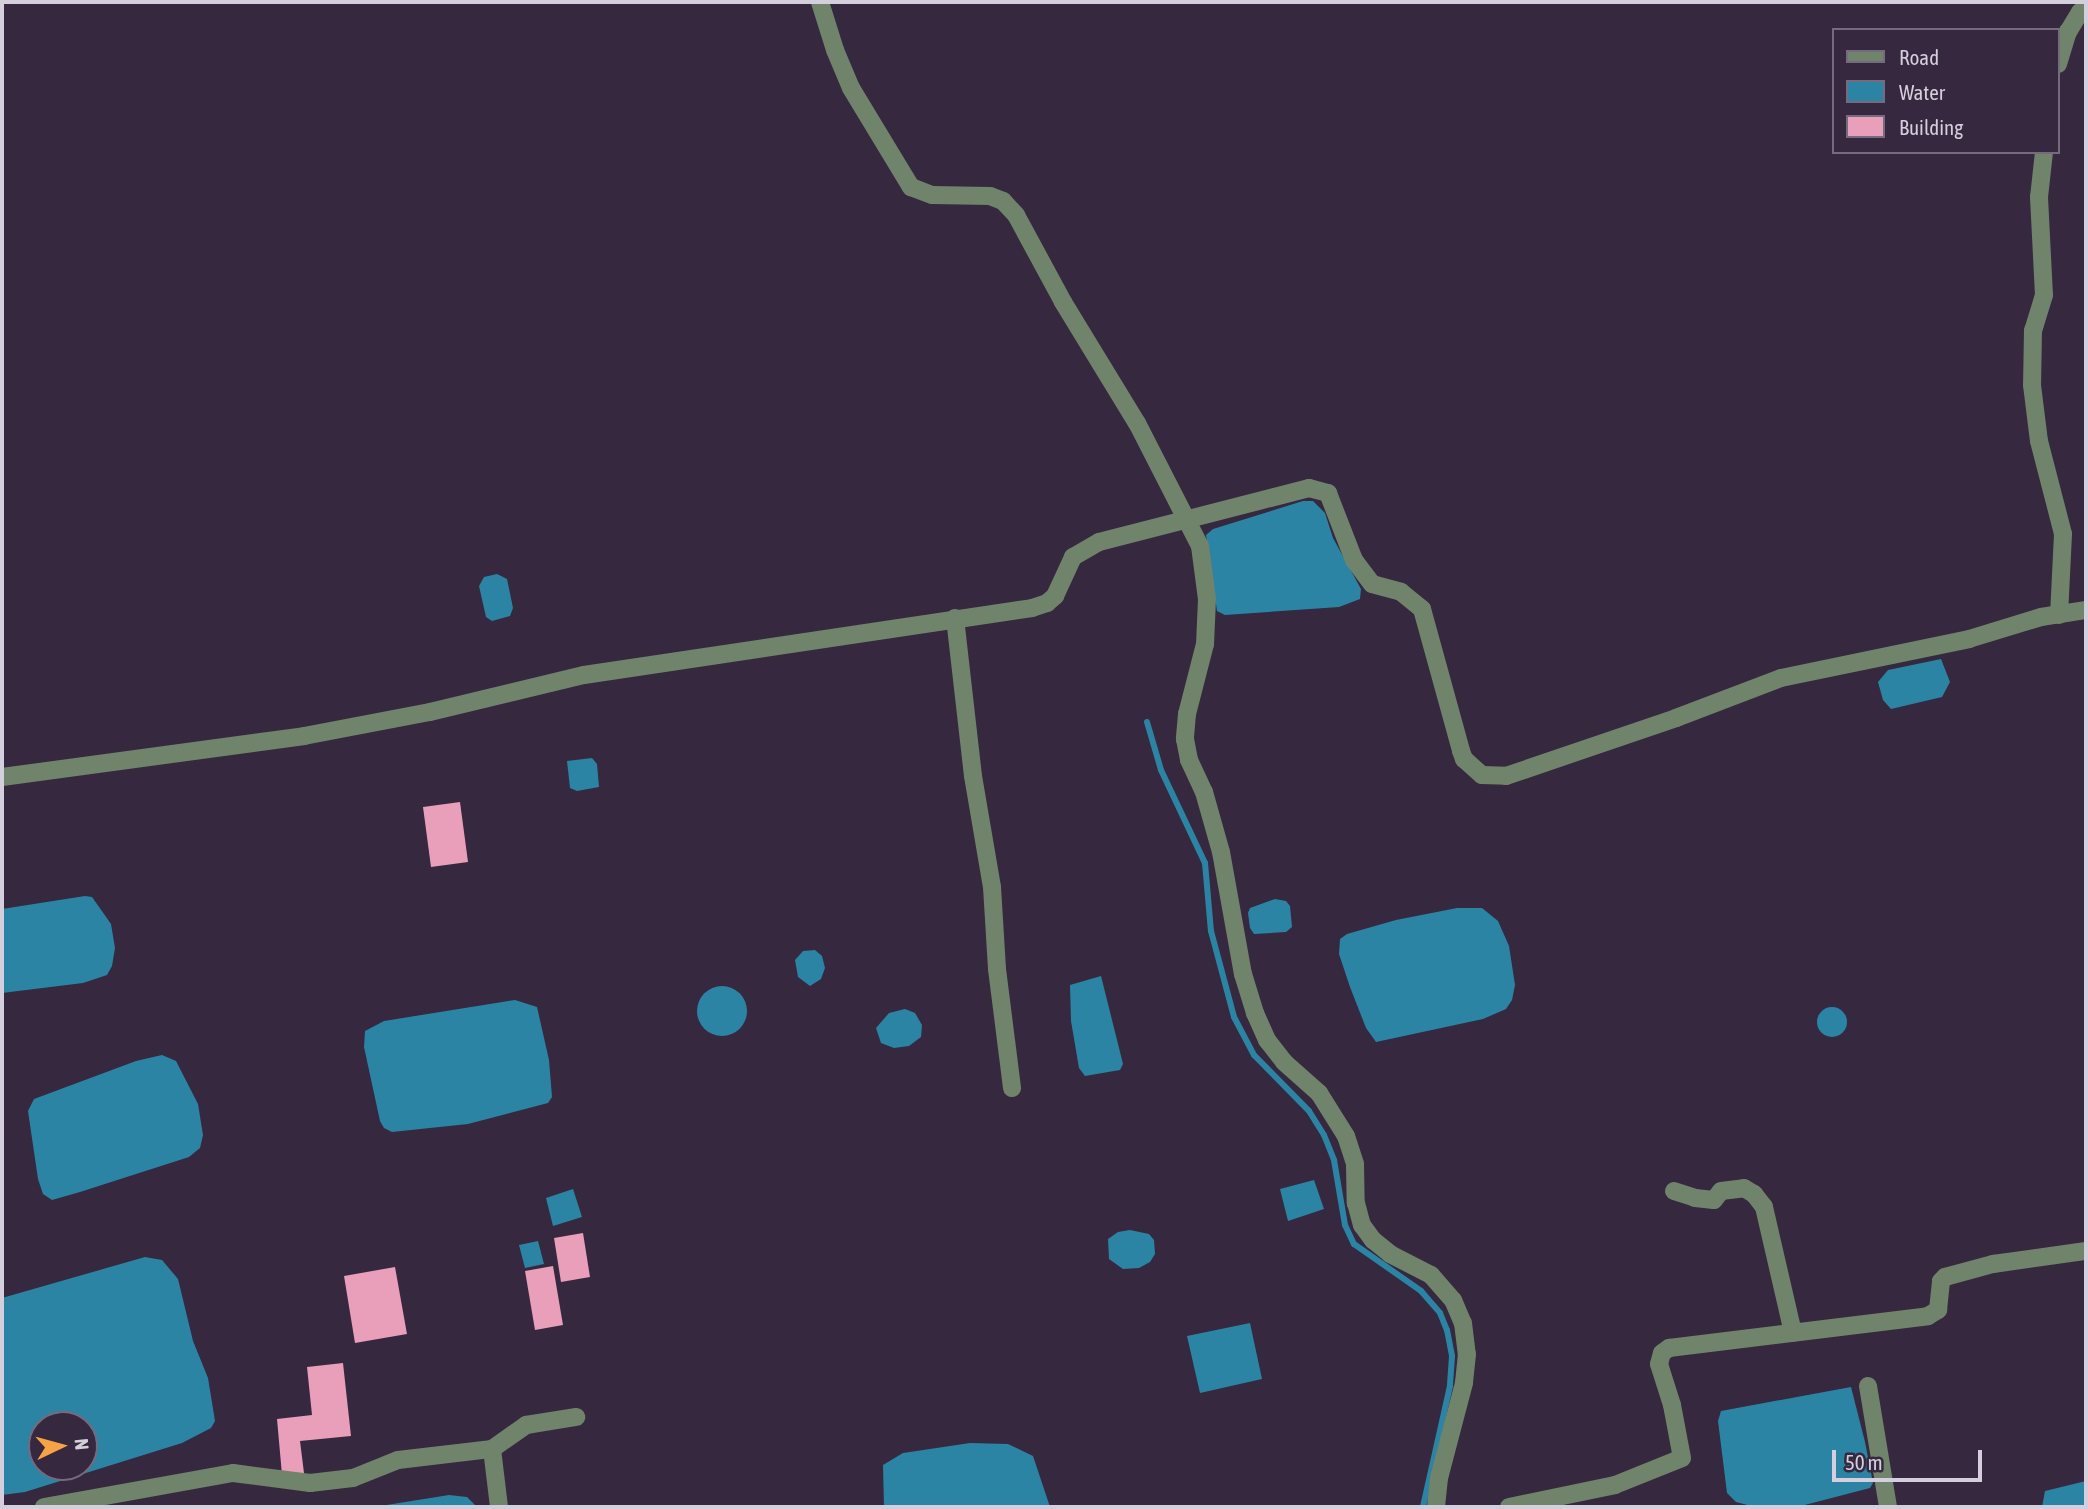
<!DOCTYPE html>
<html>
<head>
<meta charset="utf-8">
<style>
  body { margin:0 }
  #map { position:relative; width:2088px; height:1509px; overflow:hidden; background:#35283f; font-family:"Asap Condensed",sans-serif }
  div>[style] { position:absolute }
  .water>* { inset:0; background:#2c84a5 }
  .round { border-radius:50% }
  .stream>* { height:6px; margin:-3px; padding:0 3px; transform-origin:3px; border-radius:3px; background:#2c84a5 }
  .building>* { inset:0; background:#e99eb9 }
  .minor>* { height:18px; margin:-9px; padding:0 9px; transform-origin:9px; border-radius:9px; background:#70836b }
  span { translate:-50% -50%; white-space:nowrap; text-align:center; line-height:1.15; -webkit-text-stroke:7px #35283f; paint-order:stroke }
  .frame { position:absolute; inset:0; border:4px solid #d5cedc; pointer-events:none }
  .legend { position:absolute; left:1832px; top:28px; width:228px; height:126px; box-sizing:border-box; background:#35283f; border:2px solid #756a7e; margin:0; padding:9px 12px; list-style:none; font-size:21px; color:#d5cedc }
  .legend li { display:flex; align-items:center; gap:14px; height:35px }
  .legend b { width:35px; border:2px solid #756a7e }
  .north { position:absolute; left:28px; top:1411px; width:70px; height:70px; box-sizing:border-box; background:#35283f; border:2px solid #756a7e; border-radius:50%; rotate:85deg; font-size:19px; font-weight:700; line-height:28px; text-align:center; color:#d5cedc }
  .north::after { content:''; display:block; margin:auto; width:24px; height:32px; background:#f5a345; clip-path:polygon(50% 0,100% 100%,50% 72%,0 100%) }
  .scale { position:absolute; left:1832px; top:1450px; width:150px; height:32px; box-sizing:border-box; border:4px solid #d5cedc; border-top:0; padding-left:9px; font-size:21px; line-height:24px; white-space:nowrap; color:#d5cedc; -webkit-text-stroke:5px #35283f; paint-order:stroke }
</style>
</head>
<body>
<div id="map">
  <div class="water">
    <div style="clip-path:polygon(1303px 501px,1313px 501px,1325px 513px,1333px 538px,1361px 589px,1360px 599px,1339px 607px,1225px 615px,1217px 611px,1206px 535px,1213px 529px)"></div>
    <div style="clip-path:polygon(497px 574px,507px 579px,513px 608px,510px 616px,492px 621px,486px 617px,479px 586px,484px 577px)"></div>
    <div style="clip-path:polygon(1941px 659px,1950px 682px,1942px 697px,1891px 709px,1883px 700px,1878px 682px,1888px 670px)"></div>
    <div style="clip-path:polygon(592px 758px,597px 764px,599px 787px,577px 791px,570px 788px,567px 761px)"></div>
    <div style="clip-path:polygon(85px 896px,92px 897px,111px 924px,115px 948px,112px 966px,107px 975px,83px 983px,2px 993px,2px 909px)"></div>
    <div style="clip-path:polygon(1275px 899px,1286px 901px,1290px 906px,1292px 927px,1286px 932px,1254px 934px,1250px 928px,1248px 913px,1250px 908px)"></div>
    <div style="clip-path:polygon(1457px 908px,1482px 908px,1498px 921px,1509px 946px,1515px 985px,1512px 1000px,1506px 1009px,1483px 1019px,1376px 1042px,1366px 1028px,1350px 987px,1339px 954px,1340px 939px,1347px 934px,1396px 920px)"></div>
    <div style="clip-path:polygon(815px 950px,822px 956px,825px 968px,821px 979px,810px 986px,798px 977px,795px 960px,803px 951px)"></div>
    <div style="clip-path:polygon(1101px 976px,1123px 1064px,1120px 1070px,1085px 1076px,1079px 1068px,1071px 1021px,1070px 985px)"></div>
    <div class="round" style="left:697px;top:986px;width:50px;height:50px"></div>
    <div style="clip-path:polygon(515px 1000px,537px 1007px,549px 1060px,552px 1097px,548px 1103px,468px 1124px,392px 1132px,384px 1128px,380px 1121px,364px 1047px,365px 1031px,384px 1021px)"></div>
    <div class="round" style="left:1817px;top:1007px;width:30px;height:30px"></div>
    <div style="clip-path:polygon(905px 1009px,915px 1013px,922px 1025px,921px 1037px,909px 1046px,894px 1048px,881px 1043px,876px 1028px,889px 1013px)"></div>
    <div style="clip-path:polygon(162px 1055px,176px 1061px,198px 1104px,203px 1135px,200px 1148px,189px 1157px,80px 1192px,52px 1200px,43px 1194px,38px 1179px,28px 1111px,34px 1099px,136px 1061px)"></div>
    <div style="clip-path:polygon(1314px 1180px,1324px 1209px,1288px 1221px,1280px 1189px)"></div>
    <div style="clip-path:polygon(573px 1189px,582px 1217px,553px 1226px,546px 1198px)"></div>
    <div style="clip-path:polygon(1130px 1230px,1149px 1234px,1154px 1240px,1155px 1254px,1150px 1262px,1139px 1268px,1123px 1269px,1109px 1259px,1108px 1239px,1118px 1232px)"></div>
    <div style="clip-path:polygon(538px 1241px,544px 1264px,525px 1268px,519px 1245px)"></div>
    <div style="clip-path:polygon(evenodd,145px 1257px,162px 1260px,178px 1279px,193px 1341px,208px 1378px,215px 1421px,211px 1428px,182px 1443px,25px 1492px,2px 1495px,2px 1298px,145px 1257px,42px 1425px,84px 1425px,84px 1467px,42px 1467px,42px 1425px)"></div>
    <div style="clip-path:polygon(1250px 1323px,1262px 1379px,1200px 1393px,1187px 1336px)"></div>
    <div style="clip-path:polygon(1851px 1387px,1865px 1442px,1873px 1483px,1870px 1488px,1797px 1507px,1755px 1507px,1736px 1502px,1727px 1493px,1718px 1421px,1721px 1411px)"></div>
    <div style="clip-path:polygon(970px 1443px,1008px 1444px,1033px 1456px,1050px 1507px,884px 1507px,883px 1465px,903px 1453px)"></div>
    <div style="clip-path:polygon(2086px 1481px,2086px 1507px,2042px 1507px,2045px 1491px)"></div>
    <div style="clip-path:polygon(449px 1495px,467px 1497px,477px 1507px,374px 1507px)"></div>
  </div>
  <div class="stream">
    <div style="left:1147px;top:722px;width:50px;rotate:73.7deg"></div>
    <div style="left:1161px;top:770px;width:103px;rotate:64.7deg"></div>
    <div style="left:1205px;top:863px;width:68px;rotate:85deg"></div>
    <div style="left:1211px;top:931px;width:89px;rotate:75deg"></div>
    <div style="left:1234px;top:1017px;width:43px;rotate:62.2deg"></div>
    <div style="left:1254px;top:1055px;width:78px;rotate:45.5deg"></div>
    <div style="left:1309px;top:1111px;width:28px;rotate:58deg"></div>
    <div style="left:1324px;top:1135px;width:27px;rotate:68deg"></div>
    <div style="left:1334px;top:1160px;width:66px;rotate:80.4deg"></div>
    <div style="left:1345px;top:1225px;width:21px;rotate:65deg"></div>
    <div style="left:1354px;top:1244px;width:82px;rotate:35deg"></div>
    <div style="left:1421px;top:1291px;width:29px;rotate:49deg"></div>
    <div style="left:1440px;top:1313px;width:18px;rotate:68deg"></div>
    <div style="left:1447px;top:1330px;width:26px;rotate:79deg"></div>
    <div style="left:1452px;top:1356px;width:30px;rotate:94deg"></div>
    <div style="left:1450px;top:1386px;width:124px;rotate:102.6deg"></div>
  </div>
  <div class="building">
    <div style="clip-path:polygon(460px 802px,468px 862px,431px 867px,423px 807px)"></div>
    <div style="clip-path:polygon(583px 1233px,590px 1277px,561px 1282px,554px 1238px)"></div>
    <div style="clip-path:polygon(553px 1266px,563px 1325px,535px 1330px,525px 1271px)"></div>
    <div style="clip-path:polygon(395px 1267px,407px 1334px,355px 1343px,344px 1276px)"></div>
    <div style="clip-path:polygon(343px 1363px,351px 1436px,300px 1441px,304px 1473px,282px 1475px,277px 1419px,312px 1415px,307px 1367px)"></div>
  </div>
  <div class="minor">
    <div style="left:820px;top:2px;width:50px;rotate:72.6deg"></div>
    <div style="left:835px;top:50px;width:41px;rotate:67.2deg"></div>
    <div style="left:851px;top:88px;width:116px;rotate:58.8deg"></div>
    <div style="left:911px;top:187px;width:22px;rotate:21deg"></div>
    <div style="left:932px;top:195px;width:58px;rotate:1deg"></div>
    <div style="left:990px;top:196px;width:14px;rotate:21deg"></div>
    <div style="left:1003px;top:201px;width:19px;rotate:47deg"></div>
    <div style="left:1016px;top:215px;width:99px;rotate:61.6deg"></div>
    <div style="left:1063px;top:302px;width:142px;rotate:58.6deg"></div>
    <div style="left:1137px;top:423px;width:138px;rotate:62.9deg"></div>
    <div style="left:1200px;top:546px;width:53px;rotate:82.5deg"></div>
    <div style="left:1207px;top:599px;width:45px;rotate:92.5deg"></div>
    <div style="left:1205px;top:644px;width:72px;rotate:104.4deg"></div>
    <div style="left:1187px;top:714px;width:25px;rotate:95deg"></div>
    <div style="left:1185px;top:739px;width:21px;rotate:79deg"></div>
    <div style="left:1189px;top:760px;width:35px;rotate:65deg"></div>
    <div style="left:1204px;top:792px;width:62px;rotate:74.2deg"></div>
    <div style="left:1221px;top:852px;width:124px;rotate:79.8deg"></div>
    <div style="left:1243px;top:974px;width:41px;rotate:72.9deg"></div>
    <div style="left:1255px;top:1013px;width:30px;rotate:66deg"></div>
    <div style="left:1267px;top:1040px;width:28px;rotate:52deg"></div>
    <div style="left:1284px;top:1062px;width:47px;rotate:41.5deg"></div>
    <div style="left:1319px;top:1093px;width:51px;rotate:57.9deg"></div>
    <div style="left:1346px;top:1136px;width:29px;rotate:72deg"></div>
    <div style="left:1355px;top:1164px;width:39px;rotate:89deg"></div>
    <div style="left:1356px;top:1203px;width:23px;rotate:75deg"></div>
    <div style="left:1362px;top:1225px;width:19px;rotate:54deg"></div>
    <div style="left:1373px;top:1240px;width:22px;rotate:39deg"></div>
    <div style="left:1390px;top:1254px;width:46px;rotate:27.1deg"></div>
    <div style="left:1431px;top:1275px;width:33px;rotate:49deg"></div>
    <div style="left:1453px;top:1300px;width:25px;rotate:67deg"></div>
    <div style="left:1463px;top:1323px;width:31px;rotate:83deg"></div>
    <div style="left:1467px;top:1354px;width:29px;rotate:96deg"></div>
    <div style="left:1464px;top:1383px;width:98px;rotate:104.7deg"></div>
    <div style="left:1439px;top:1478px;width:29px;rotate:96deg"></div>
    <div style="left:2058px;top:64px;width:34px;rotate:-73deg"></div>
    <div style="left:2068px;top:32px;width:23px;rotate:-59deg"></div>
    <div style="left:2080px;top:12px;width:7px;rotate:-27deg"></div>
    <div style="left:2044px;top:152px;width:45px;rotate:96.3deg"></div>
    <div style="left:2039px;top:197px;width:98px;rotate:87.1deg"></div>
    <div style="left:2044px;top:295px;width:37px;rotate:107deg"></div>
    <div style="left:2033px;top:330px;width:55px;rotate:91deg"></div>
    <div style="left:2032px;top:385px;width:56px;rotate:82.9deg"></div>
    <div style="left:2039px;top:441px;width:96px;rotate:75.5deg"></div>
    <div style="left:2063px;top:534px;width:81px;rotate:92.8deg"></div>
    <div style="left:955px;top:618px;width:159px;rotate:83.5deg"></div>
    <div style="left:973px;top:776px;width:113px;rotate:80.3deg"></div>
    <div style="left:992px;top:887px;width:82px;rotate:86.5deg"></div>
    <div style="left:997px;top:969px;width:120px;rotate:82.8deg"></div>
    <div style="left:2px;top:777px;width:305px;rotate:-7.7deg"></div>
    <div style="left:304px;top:736px;width:128px;rotate:-10.8deg"></div>
    <div style="left:430px;top:712px;width:158px;rotate:-13.5deg"></div>
    <div style="left:584px;top:675px;width:453px;rotate:-8.5deg"></div>
    <div style="left:1032px;top:608px;width:16px;rotate:-18deg"></div>
    <div style="left:1047px;top:603px;width:11px;rotate:-41deg"></div>
    <div style="left:1055px;top:596px;width:43px;rotate:-65.2deg"></div>
    <div style="left:1073px;top:557px;width:30px;rotate:-30deg"></div>
    <div style="left:1099px;top:542px;width:217px;rotate:-14.4deg"></div>
    <div style="left:1309px;top:488px;width:20px;rotate:15deg"></div>
    <div style="left:1328px;top:493px;width:72px;rotate:68.8deg"></div>
    <div style="left:1354px;top:560px;width:30px;rotate:53deg"></div>
    <div style="left:1372px;top:584px;width:30px;rotate:15deg"></div>
    <div style="left:1401px;top:592px;width:27px;rotate:39deg"></div>
    <div style="left:1422px;top:609px;width:147px;rotate:74.6deg"></div>
    <div style="left:1461px;top:751px;width:9px;rotate:69deg"></div>
    <div style="left:1464px;top:759px;width:24px;rotate:42deg"></div>
    <div style="left:1482px;top:775px;width:24px;rotate:2deg"></div>
    <div style="left:1506px;top:776px;width:180px;rotate:-18.8deg"></div>
    <div style="left:1676px;top:718px;width:112px;rotate:-20.9deg"></div>
    <div style="left:1781px;top:678px;width:192px;rotate:-11.7deg"></div>
    <div style="left:1969px;top:639px;width:75px;rotate:-17deg"></div>
    <div style="left:2041px;top:617px;width:46px;rotate:-8.8deg"></div>
    <div style="left:1674px;top:1191px;width:22px;rotate:18deg"></div>
    <div style="left:1695px;top:1198px;width:19px;rotate:6deg"></div>
    <div style="left:1714px;top:1200px;width:11px;rotate:-52deg"></div>
    <div style="left:1721px;top:1191px;width:23px;rotate:-7deg"></div>
    <div style="left:1744px;top:1188px;width:12px;rotate:31deg"></div>
    <div style="left:1754px;top:1194px;width:16px;rotate:52deg"></div>
    <div style="left:1764px;top:1207px;width:129px;rotate:77deg"></div>
    <div style="left:1868px;top:1386px;width:123px;rotate:80.6deg"></div>
    <div style="left:492px;top:1449px;width:58px;rotate:83.1deg"></div>
    <div style="left:44px;top:1507px;width:192px;rotate:-10.2deg"></div>
    <div style="left:233px;top:1473px;width:78px;rotate:7.4deg"></div>
    <div style="left:310px;top:1483px;width:43px;rotate:-6.6deg"></div>
    <div style="left:353px;top:1478px;width:48px;rotate:-21.8deg"></div>
    <div style="left:398px;top:1460px;width:95px;rotate:-6.7deg"></div>
    <div style="left:492px;top:1449px;width:42px;rotate:-35.2deg"></div>
    <div style="left:526px;top:1425px;width:51px;rotate:-9.1deg"></div>
    <div style="left:1509px;top:1507px;width:108px;rotate:-11.7deg"></div>
    <div style="left:1615px;top:1485px;width:72px;rotate:-21.9deg"></div>
    <div style="left:1682px;top:1458px;width:54px;rotate:-100.7deg"></div>
    <div style="left:1672px;top:1405px;width:43px;rotate:-107.6deg"></div>
    <div style="left:1659px;top:1364px;width:11px;rotate:-75deg"></div>
    <div style="left:1662px;top:1353px;width:9px;rotate:-36deg"></div>
    <div style="left:1669px;top:1348px;width:261px;rotate:-7deg"></div>
    <div style="left:1928px;top:1316px;width:12px;rotate:-31deg"></div>
    <div style="left:1938px;top:1310px;width:29px;rotate:-84deg"></div>
    <div style="left:1941px;top:1281px;width:6px;rotate:-45deg"></div>
    <div style="left:1945px;top:1277px;width:50px;rotate:-15.2deg"></div>
    <div style="left:1993px;top:1264px;width:94px;rotate:-8deg"></div>
  </div>
  <div class="frame"></div>
  <ul class="legend">
  <li><b style="height:9px;background:#70836b"></b>Road</li>
  <li><b style="height:19px;background:#2c84a5"></b>Water</li>
  <li><b style="height:19px;background:#e99eb9"></b>Building</li>
  </ul>
  <div class="north">N</div>
  <div class="scale">50 m</div>
</div>
</body>
</html>
